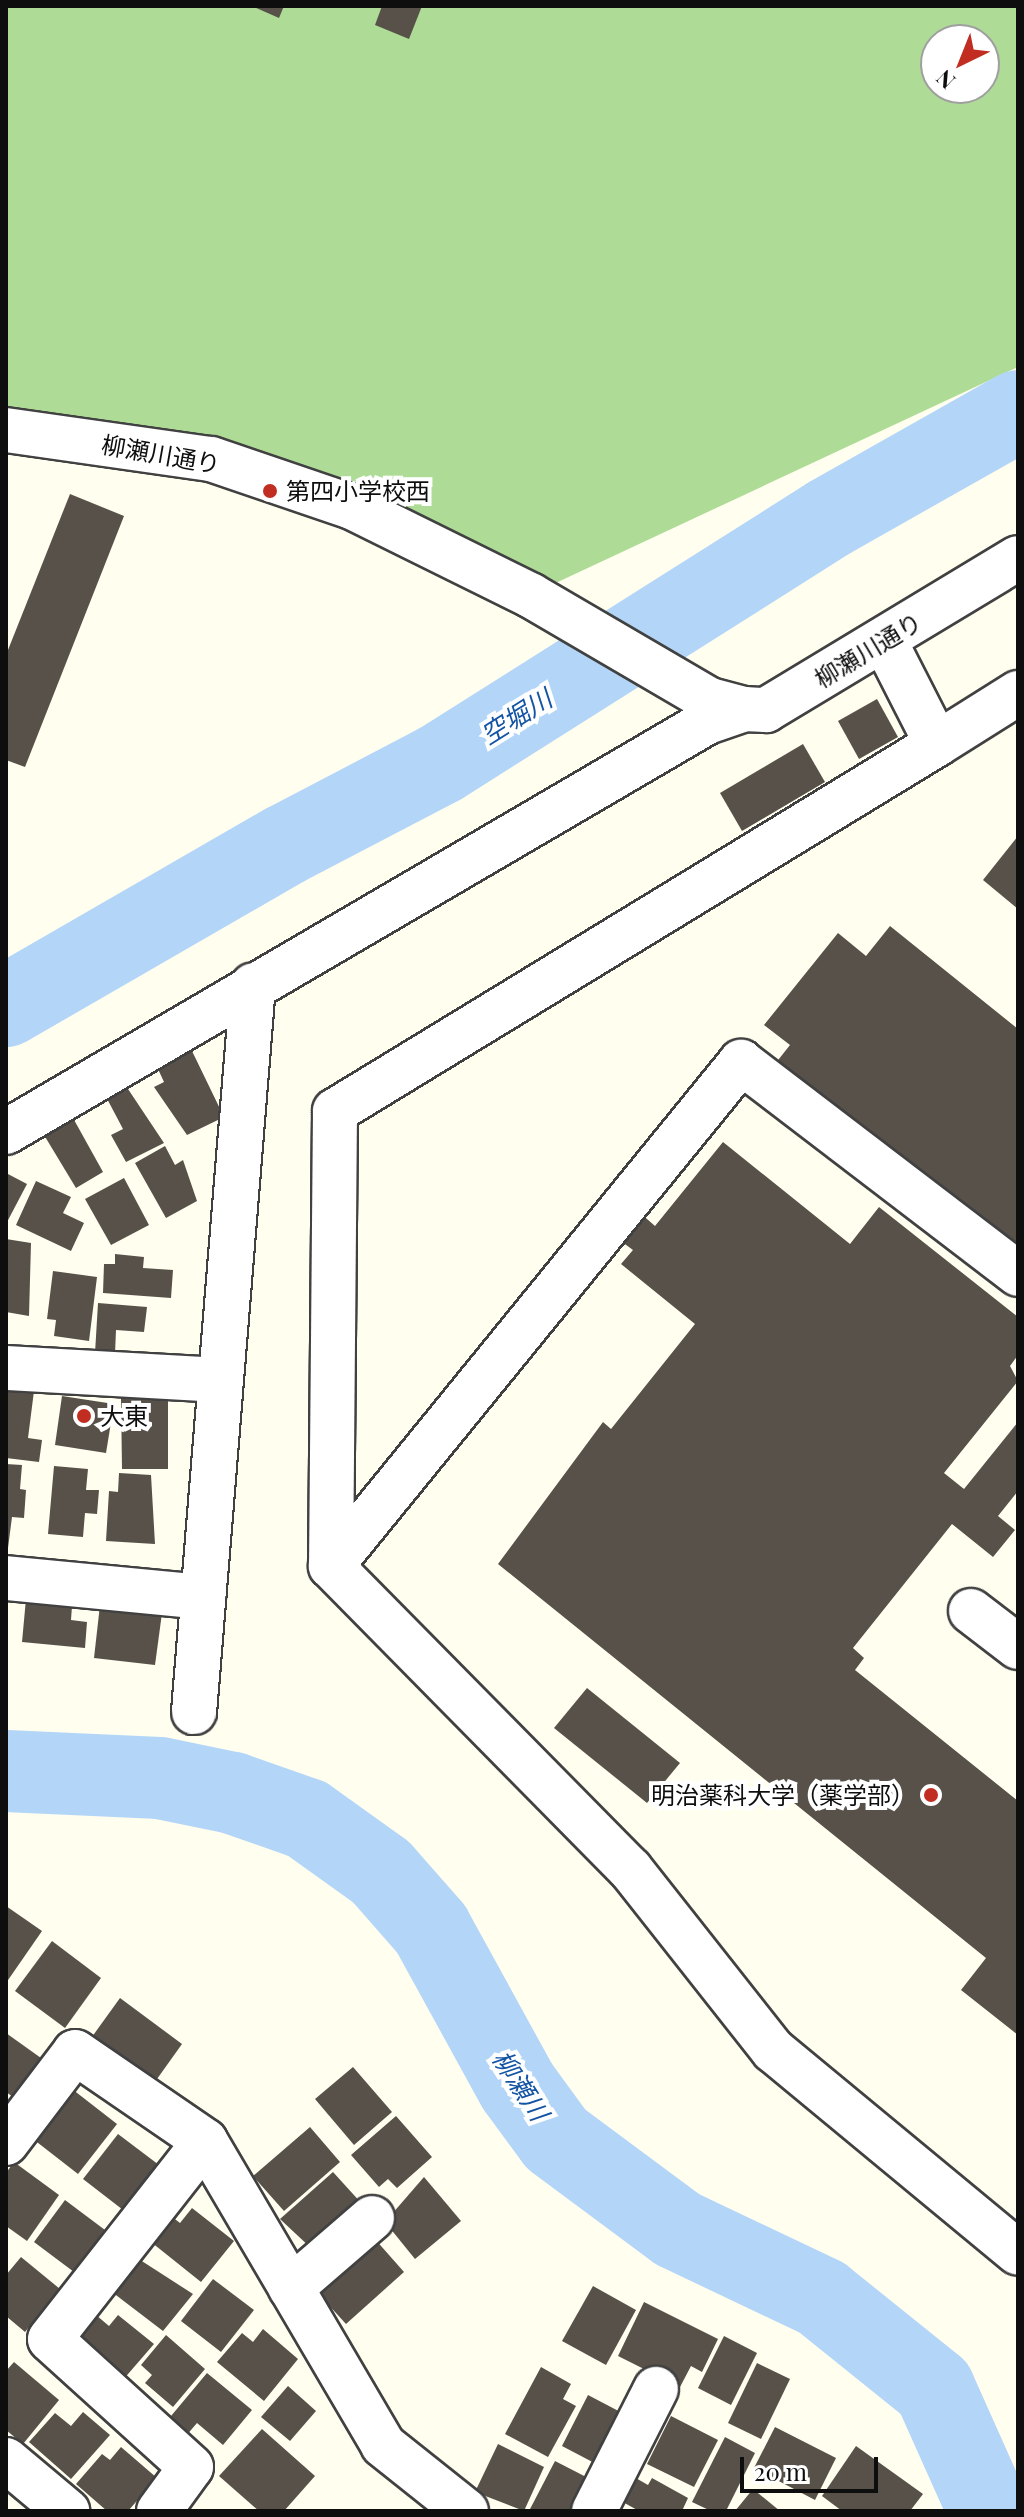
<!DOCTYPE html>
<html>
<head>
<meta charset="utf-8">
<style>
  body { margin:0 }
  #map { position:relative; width:1024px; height:2517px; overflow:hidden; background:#fffeef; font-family:"Playfair Display","Noto Sans JP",serif }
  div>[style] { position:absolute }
  .forest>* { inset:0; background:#aedc97 }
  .river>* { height:82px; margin:-41px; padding:0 41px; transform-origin:41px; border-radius:41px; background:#b3d6f8 }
  .building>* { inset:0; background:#57514a }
  .roads { filter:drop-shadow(2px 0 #414141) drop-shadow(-2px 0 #414141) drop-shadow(0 2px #414141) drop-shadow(0 -2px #414141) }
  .minor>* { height:44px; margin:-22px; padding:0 22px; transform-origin:22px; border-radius:22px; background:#fff }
  .dots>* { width:22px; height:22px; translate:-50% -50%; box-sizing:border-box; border:4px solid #fff; border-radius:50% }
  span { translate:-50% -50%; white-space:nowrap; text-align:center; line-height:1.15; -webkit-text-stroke:8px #fff; paint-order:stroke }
  .street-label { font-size:24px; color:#0e0e0e }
  .poi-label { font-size:24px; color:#0e0e0e }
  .left { translate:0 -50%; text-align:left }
  .right { translate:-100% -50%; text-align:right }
  .water-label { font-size:26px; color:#1454a4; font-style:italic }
  .frame { position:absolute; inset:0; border:8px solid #0e0e0e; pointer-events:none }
  .north { position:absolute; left:920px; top:24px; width:80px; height:80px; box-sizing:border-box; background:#fff; border:2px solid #9f9f9f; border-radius:50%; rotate:223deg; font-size:22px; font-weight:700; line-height:32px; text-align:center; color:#0e0e0e }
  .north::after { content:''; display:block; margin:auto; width:28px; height:36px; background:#c22d22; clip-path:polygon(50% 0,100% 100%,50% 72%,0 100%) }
  .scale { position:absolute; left:740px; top:2457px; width:138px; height:36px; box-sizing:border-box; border:4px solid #0e0e0e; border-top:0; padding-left:10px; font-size:24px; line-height:28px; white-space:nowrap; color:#0e0e0e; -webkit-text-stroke:6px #fff; paint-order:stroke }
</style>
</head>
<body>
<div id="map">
  <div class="forest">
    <div style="clip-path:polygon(evenodd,6px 6px,1018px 6px,1018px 367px,530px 595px,352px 507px,6px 430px,6px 6px,936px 40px,984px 40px,984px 88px,936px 88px,936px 40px)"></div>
  </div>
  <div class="river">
    <div style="left:6px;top:1006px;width:322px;rotate:-30deg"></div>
    <div style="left:285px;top:845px;width:175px;rotate:-27.6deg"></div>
    <div style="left:440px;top:764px;width:460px;rotate:-32.3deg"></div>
    <div style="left:829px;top:518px;width:217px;rotate:-29.5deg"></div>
    <div style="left:6px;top:1771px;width:154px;rotate:2.6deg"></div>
    <div style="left:160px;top:1778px;width:75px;rotate:11.6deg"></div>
    <div style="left:233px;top:1793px;width:78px;rotate:19.4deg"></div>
    <div style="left:307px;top:1819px;width:91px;rotate:35.6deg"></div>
    <div style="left:381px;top:1872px;width:76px;rotate:48.7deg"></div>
    <div style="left:431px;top:1929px;width:180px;rotate:61.2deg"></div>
    <div style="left:518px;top:2087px;width:64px;rotate:53.8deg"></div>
    <div style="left:556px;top:2139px;width:151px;rotate:36.6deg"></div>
    <div style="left:677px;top:2229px;width:161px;rotate:25.4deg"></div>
    <div style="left:822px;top:2298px;width:144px;rotate:38.8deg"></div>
    <div style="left:934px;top:2388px;width:135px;rotate:65.9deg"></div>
  </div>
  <div class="building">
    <div style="clip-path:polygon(252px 6px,284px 6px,279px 18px)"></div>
    <div style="clip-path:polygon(382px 6px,422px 6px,409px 39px,375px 25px)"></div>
    <div style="clip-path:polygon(70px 494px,124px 516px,25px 767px,6px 760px,6px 655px)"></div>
    <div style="clip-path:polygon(877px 699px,898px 737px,859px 759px,838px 721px)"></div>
    <div style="clip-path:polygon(803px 744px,825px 782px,742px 831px,720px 793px)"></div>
    <div style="clip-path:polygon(1018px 836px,1018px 909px,983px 880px)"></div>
    <div style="clip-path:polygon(890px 926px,1018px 1029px,1018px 1267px,771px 1069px,790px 1045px,764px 1025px,838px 933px,866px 956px)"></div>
    <div style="clip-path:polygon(192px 1051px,224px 1117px,187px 1135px,154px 1087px,164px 1082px,158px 1069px)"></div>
    <div style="clip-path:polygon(124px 1083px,164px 1143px,126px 1162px,111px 1135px,123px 1129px,104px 1093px)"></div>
    <div style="clip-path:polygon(73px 1118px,103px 1172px,76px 1188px,44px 1135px)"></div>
    <div style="clip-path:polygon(723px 1142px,850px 1244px,879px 1207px,1018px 1317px,1018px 1355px,1010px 1366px,1018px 1381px,944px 1473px,964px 1489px,1018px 1422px,1018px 1491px,998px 1516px,1015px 1530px,993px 1557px,952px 1524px,853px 1648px,864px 1658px,855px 1670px,1018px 1801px,1018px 2035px,961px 1990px,986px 1958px,498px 1564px,603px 1422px,611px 1429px,695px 1324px,621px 1264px,633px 1250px,618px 1239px,639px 1212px,655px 1226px)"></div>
    <div style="clip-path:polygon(165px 1146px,175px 1165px,183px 1160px,197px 1201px,166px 1218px,135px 1163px)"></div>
    <div style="clip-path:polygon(6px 1173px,27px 1184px,6px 1224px)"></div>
    <div style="clip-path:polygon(124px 1178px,149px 1225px,111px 1245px,85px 1199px)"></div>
    <div style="clip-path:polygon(36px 1181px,71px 1197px,63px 1213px,84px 1223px,71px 1251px,16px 1225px)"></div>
    <div style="clip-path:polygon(6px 1239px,31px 1243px,29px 1316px,6px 1312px)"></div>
    <div style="clip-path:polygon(115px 1254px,144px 1257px,143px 1268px,173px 1270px,171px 1298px,103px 1293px,104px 1264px,115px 1264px)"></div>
    <div style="clip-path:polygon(53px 1271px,97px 1277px,89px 1341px,54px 1336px,56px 1320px,47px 1319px)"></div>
    <div style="clip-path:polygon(98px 1303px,147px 1307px,144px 1332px,116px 1330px,115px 1354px,95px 1353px)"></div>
    <div style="clip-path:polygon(6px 1388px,34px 1391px,28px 1438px,42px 1440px,39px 1462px,6px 1458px)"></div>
    <div style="clip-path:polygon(62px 1396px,114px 1404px,106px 1453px,55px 1445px)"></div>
    <div style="clip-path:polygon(168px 1397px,168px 1469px,122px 1469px,121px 1398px)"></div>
    <div style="clip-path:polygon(6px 1464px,22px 1465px,20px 1489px,26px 1490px,24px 1518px,12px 1517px,8px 1548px)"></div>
    <div style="clip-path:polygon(54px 1466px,88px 1469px,86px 1490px,99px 1490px,97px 1514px,85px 1513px,83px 1537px,48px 1534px)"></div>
    <div style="clip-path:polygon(119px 1473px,151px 1475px,155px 1544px,106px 1541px,109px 1491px,118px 1492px)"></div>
    <div style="clip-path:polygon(27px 1588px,73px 1592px,71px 1620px,87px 1622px,85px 1648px,22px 1642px)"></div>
    <div style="clip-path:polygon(100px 1605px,162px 1613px,155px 1665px,94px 1658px)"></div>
    <div style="clip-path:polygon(587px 1688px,680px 1763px,647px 1803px,554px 1728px)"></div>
    <div style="clip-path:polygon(6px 1906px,42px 1931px,6px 1983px)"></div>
    <div style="clip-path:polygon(52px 1941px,101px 1978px,65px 2028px,15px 1991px)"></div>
    <div style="clip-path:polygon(120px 1998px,182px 2044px,152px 2086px,89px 2041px)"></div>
    <div style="clip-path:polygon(6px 2033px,41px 2058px,13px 2097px,6px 2092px)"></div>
    <div style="clip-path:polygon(353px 2067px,392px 2112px,354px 2145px,315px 2099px)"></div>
    <div style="clip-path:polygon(72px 2089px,117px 2124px,78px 2174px,33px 2139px)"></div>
    <div style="clip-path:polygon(396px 2116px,432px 2157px,397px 2188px,388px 2179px,379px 2187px,351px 2155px)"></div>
    <div style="clip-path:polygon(310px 2127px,340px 2162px,284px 2211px,253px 2176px)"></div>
    <div style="clip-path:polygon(118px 2134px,163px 2168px,127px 2213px,83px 2179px)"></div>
    <div style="clip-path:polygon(14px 2162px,59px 2195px,27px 2241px,6px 2226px,6px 2173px)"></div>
    <div style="clip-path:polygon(333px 2172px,363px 2205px,313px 2250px,280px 2219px)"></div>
    <div style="clip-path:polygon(424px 2177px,461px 2221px,415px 2259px,385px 2222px)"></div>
    <div style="clip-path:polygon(65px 2200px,109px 2233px,78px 2275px,34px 2242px)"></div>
    <div style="clip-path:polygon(192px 2208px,234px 2241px,201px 2282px,146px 2238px,167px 2213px,180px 2223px)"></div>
    <div style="clip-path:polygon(374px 2238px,404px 2272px,346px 2324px,315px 2290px)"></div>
    <div style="clip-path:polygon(134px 2256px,193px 2294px,163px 2331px,108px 2289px)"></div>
    <div style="clip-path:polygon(21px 2257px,60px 2289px,25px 2332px,6px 2316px,6px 2275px)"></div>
    <div style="clip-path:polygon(213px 2279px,254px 2310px,221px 2352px,181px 2321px)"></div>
    <div style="clip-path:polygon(593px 2286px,636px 2310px,606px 2365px,562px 2341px)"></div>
    <div style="clip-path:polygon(644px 2302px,718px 2339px,702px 2372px,691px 2366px,680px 2387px,618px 2356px)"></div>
    <div style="clip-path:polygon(96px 2315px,109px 2326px,118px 2315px,154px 2344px,122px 2381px,74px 2340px)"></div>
    <div style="clip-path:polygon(263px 2329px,298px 2359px,264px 2401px,217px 2362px,242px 2333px,253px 2342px)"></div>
    <div style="clip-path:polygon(166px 2335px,205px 2369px,173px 2407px,145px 2383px,152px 2375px,141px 2365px)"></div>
    <div style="clip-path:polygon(724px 2336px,757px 2353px,731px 2405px,698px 2388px)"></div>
    <div style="clip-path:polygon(14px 2362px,59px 2400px,23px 2444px,6px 2430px,6px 2371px)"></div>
    <div style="clip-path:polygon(757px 2363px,790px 2379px,761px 2439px,728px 2423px)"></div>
    <div style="clip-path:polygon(541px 2367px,571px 2384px,563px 2399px,576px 2406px,548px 2457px,505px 2434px)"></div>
    <div style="clip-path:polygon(207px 2373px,252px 2410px,223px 2445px,197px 2423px,185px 2437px,166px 2422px)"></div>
    <div style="clip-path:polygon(288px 2386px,316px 2411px,290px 2441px,261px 2417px)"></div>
    <div style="clip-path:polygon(588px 2395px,628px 2416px,602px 2467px,562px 2446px)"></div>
    <div style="clip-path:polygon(83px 2412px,110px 2435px,71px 2479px,29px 2442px,55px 2413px,71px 2426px)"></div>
    <div style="clip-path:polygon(671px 2416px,718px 2440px,694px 2487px,647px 2464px)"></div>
    <div style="clip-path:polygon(775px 2427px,836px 2458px,815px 2500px,754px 2468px)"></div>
    <div style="clip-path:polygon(262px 2429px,315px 2476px,284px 2511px,259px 2511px,219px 2476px)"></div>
    <div style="clip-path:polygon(725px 2437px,755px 2453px,726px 2511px,711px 2511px,692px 2502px)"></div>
    <div style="clip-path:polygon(498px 2444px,544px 2467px,524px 2511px,475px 2492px)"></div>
    <div style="clip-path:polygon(856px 2446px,923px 2494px,910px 2511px,842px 2511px,822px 2496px)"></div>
    <div style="clip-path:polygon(121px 2447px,157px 2478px,128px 2511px,107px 2511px,76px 2484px,102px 2454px,110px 2460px)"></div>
    <div style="clip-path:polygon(555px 2461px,592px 2480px,577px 2511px,529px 2511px)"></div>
    <div style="clip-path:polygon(634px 2477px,648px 2485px,652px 2478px,688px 2498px,682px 2511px,639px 2511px,621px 2501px)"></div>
    <div style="clip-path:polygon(753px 2489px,780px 2511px,735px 2511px)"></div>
  </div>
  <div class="roads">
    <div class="minor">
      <div style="left:6px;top:430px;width:207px;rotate:8.1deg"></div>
      <div style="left:211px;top:459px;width:149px;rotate:18.8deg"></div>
      <div style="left:352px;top:507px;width:199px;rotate:26.3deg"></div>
      <div style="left:530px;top:595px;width:208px;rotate:30.3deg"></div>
      <div style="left:710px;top:700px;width:35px;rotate:15deg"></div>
      <div style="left:744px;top:709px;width:22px;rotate:3deg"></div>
      <div style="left:766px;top:710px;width:294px;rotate:-31.1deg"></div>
      <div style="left:885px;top:642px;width:114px;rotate:63deg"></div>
      <div style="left:937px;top:744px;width:705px;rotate:148.63deg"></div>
      <div style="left:335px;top:1111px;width:455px;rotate:90.5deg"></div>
      <div style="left:331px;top:1566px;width:426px;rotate:45.4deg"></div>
      <div style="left:630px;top:1869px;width:231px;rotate:51.7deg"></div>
      <div style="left:773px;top:2050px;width:318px;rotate:39.6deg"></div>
      <div style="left:937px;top:744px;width:96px;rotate:-32.2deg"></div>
      <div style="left:6px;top:1132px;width:812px;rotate:-30.32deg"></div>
      <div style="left:707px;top:722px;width:39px;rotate:-19deg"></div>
      <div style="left:6px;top:1368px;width:215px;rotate:3.2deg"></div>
      <div style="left:331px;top:1566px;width:650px;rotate:-50.87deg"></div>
      <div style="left:741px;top:1062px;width:349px;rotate:37.4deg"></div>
      <div style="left:6px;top:1578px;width:198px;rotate:5.5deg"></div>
      <div style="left:971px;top:1611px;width:59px;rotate:37.5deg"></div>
      <div style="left:194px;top:1712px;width:729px;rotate:-85.36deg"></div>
      <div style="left:6px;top:2143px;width:114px;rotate:-52.8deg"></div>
      <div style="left:75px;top:2052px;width:158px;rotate:34.4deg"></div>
      <div style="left:291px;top:2288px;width:107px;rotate:-40.8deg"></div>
      <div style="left:6px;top:2460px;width:80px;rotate:39.9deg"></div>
      <div style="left:159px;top:2511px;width:54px;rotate:-54deg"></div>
      <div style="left:191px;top:2467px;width:190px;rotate:-137.8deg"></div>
      <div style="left:50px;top:2339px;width:251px;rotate:-51.9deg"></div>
      <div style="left:205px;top:2141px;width:352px;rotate:59.6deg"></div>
      <div style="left:383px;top:2445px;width:106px;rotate:38.5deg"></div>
      <div style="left:594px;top:2511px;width:137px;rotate:-63.1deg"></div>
    </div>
  </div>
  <div class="dots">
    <div style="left:270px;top:491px;background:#c22d22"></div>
    <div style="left:84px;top:1416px;background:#c22d22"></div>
    <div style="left:931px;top:1795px;background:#c22d22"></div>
  </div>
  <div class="street-label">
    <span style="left:161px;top:454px;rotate:10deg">柳瀬川通り</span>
    <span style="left:868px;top:650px;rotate:-31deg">柳瀬川通り</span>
  </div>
  <div class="poi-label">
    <span class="left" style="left:286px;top:491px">第四小学校西</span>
    <span class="left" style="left:100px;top:1416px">大東</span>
    <span class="right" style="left:915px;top:1795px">明治薬科大学（薬学部）</span>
  </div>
  <div class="water-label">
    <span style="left:516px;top:716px;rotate:-32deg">空堀川</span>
    <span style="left:521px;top:2085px;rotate:57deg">柳瀬川</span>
  </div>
  <div class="frame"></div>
  <div class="north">N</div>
  <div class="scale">20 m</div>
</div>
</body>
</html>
